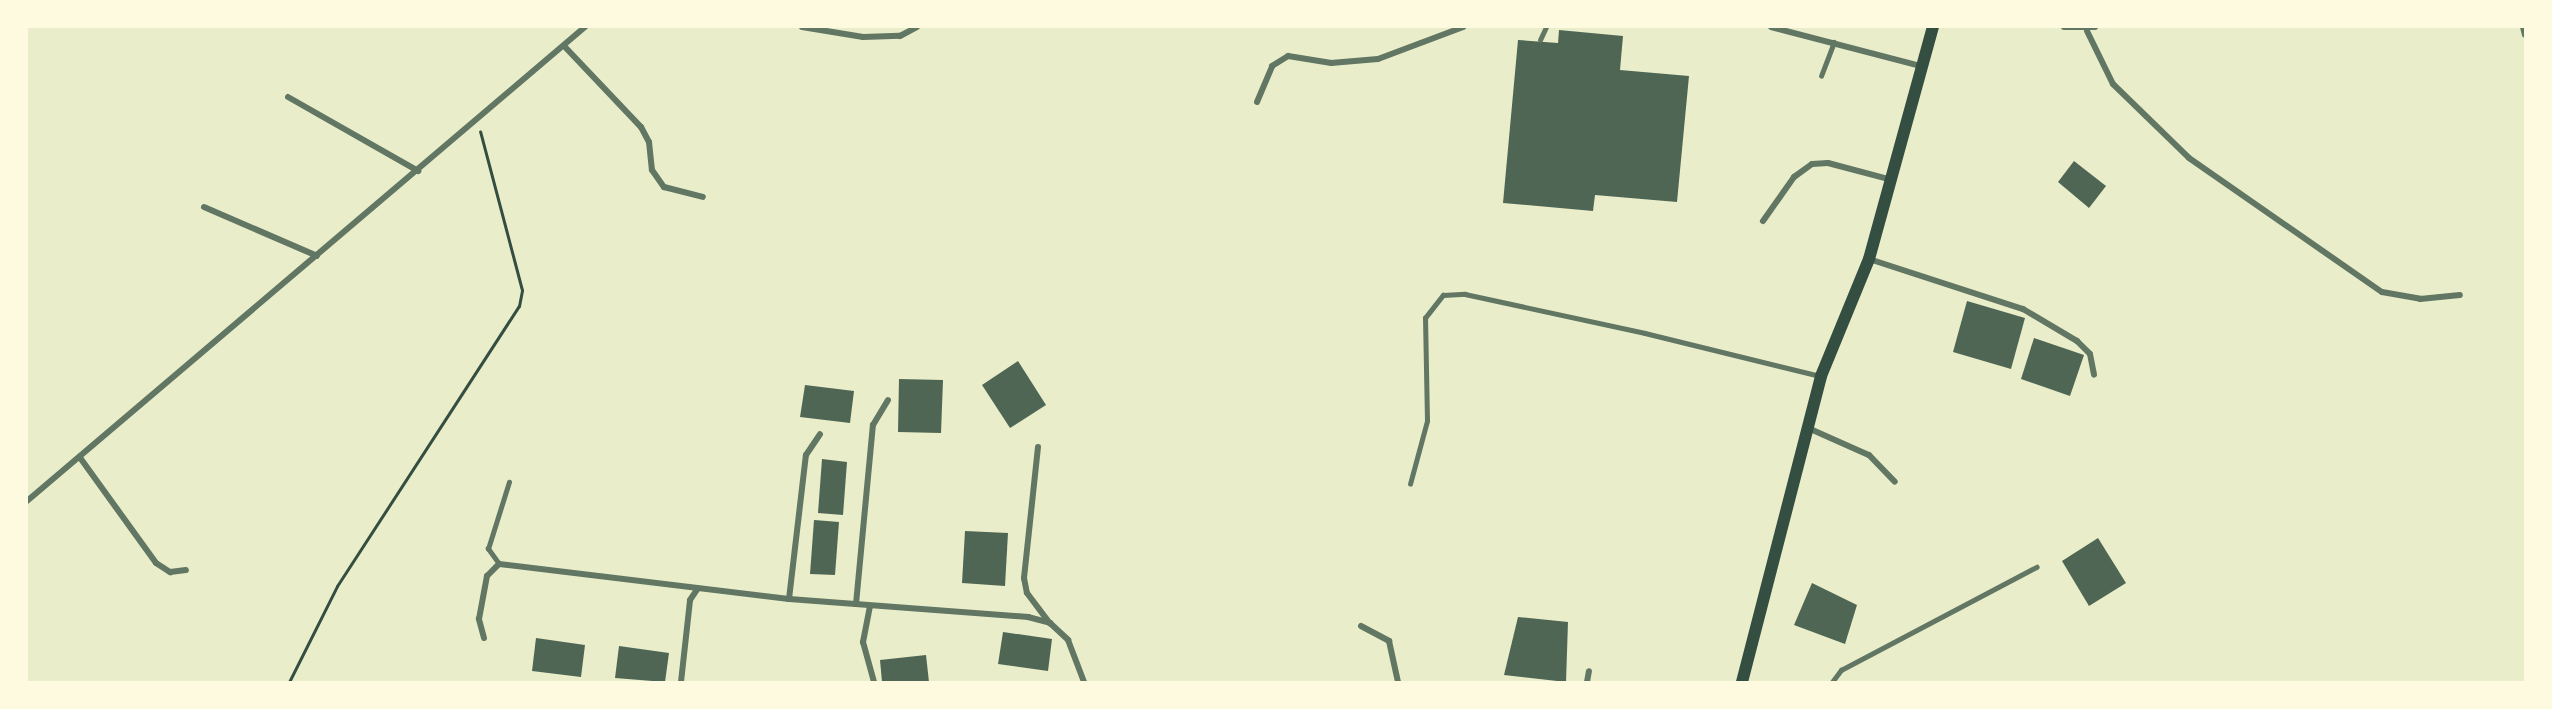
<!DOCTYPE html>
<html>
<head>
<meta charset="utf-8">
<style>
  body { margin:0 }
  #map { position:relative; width:2552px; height:709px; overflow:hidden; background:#e9edc9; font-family:Montserrat,sans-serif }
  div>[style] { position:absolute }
  .building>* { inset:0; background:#4f6655 }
  .path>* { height:3px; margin:-1.5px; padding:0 1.5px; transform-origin:1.5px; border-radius:1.5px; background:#344e41 }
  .service>* { height:4.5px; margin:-2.25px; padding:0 2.25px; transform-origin:2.25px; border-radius:2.25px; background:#617663 }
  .minor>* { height:6px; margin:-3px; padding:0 3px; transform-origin:3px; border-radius:3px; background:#617663 }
  .secondary>* { height:12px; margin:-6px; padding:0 6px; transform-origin:6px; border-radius:6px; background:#344e41 }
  span { translate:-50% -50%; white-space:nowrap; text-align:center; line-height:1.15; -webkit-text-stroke:5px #fefae0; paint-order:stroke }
  .frame { position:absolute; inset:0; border:28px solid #fefae0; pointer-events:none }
</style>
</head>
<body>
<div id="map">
  <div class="building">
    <div style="clip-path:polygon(1559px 30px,1623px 36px,1620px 70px,1689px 76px,1677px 202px,1595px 195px,1593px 211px,1503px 203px,1518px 40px,1558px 43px)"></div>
    <div style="clip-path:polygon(2074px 161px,2106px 186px,2089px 208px,2058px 182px)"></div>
    <div style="clip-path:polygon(1967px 301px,2025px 318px,2011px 369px,1953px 352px)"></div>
    <div style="clip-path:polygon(2034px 338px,2084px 355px,2070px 396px,2021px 379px)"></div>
    <div style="clip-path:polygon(1018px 361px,1046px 405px,1010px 428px,982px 385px)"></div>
    <div style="clip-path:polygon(899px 379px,943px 380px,941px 433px,898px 432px)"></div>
    <div style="clip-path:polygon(805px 385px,854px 391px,850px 423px,800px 417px)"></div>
    <div style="clip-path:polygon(822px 459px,847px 462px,843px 515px,818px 513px)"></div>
    <div style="clip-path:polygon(814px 520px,839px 522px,835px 575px,810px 574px)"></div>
    <div style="clip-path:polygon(965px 531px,1008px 533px,1005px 586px,962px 583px)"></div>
    <div style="clip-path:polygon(2098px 538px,2126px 583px,2089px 606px,2062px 561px)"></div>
    <div style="clip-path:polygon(1812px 583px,1857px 605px,1845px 644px,1794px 625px)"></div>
    <div style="clip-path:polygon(1518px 617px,1568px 622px,1566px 682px,1504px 675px)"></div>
    <div style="clip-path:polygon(1003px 632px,1052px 639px,1048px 671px,998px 664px)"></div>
    <div style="clip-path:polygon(536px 638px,585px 645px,581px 677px,532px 671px)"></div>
    <div style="clip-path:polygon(619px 646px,669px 653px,665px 682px,615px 678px)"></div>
    <div style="clip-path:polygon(926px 655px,929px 682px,882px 682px,880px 660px)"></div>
  </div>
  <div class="path">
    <div style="left:289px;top:682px;width:107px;rotate:-63.4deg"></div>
    <div style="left:337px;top:586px;width:334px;rotate:-57deg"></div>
    <div style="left:519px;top:306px;width:16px;rotate:-79deg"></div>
    <div style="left:522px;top:290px;width:164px;rotate:-104.8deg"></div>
  </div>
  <div class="service">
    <div style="left:1540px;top:40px;width:14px;rotate:-65deg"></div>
    <div style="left:1821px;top:76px;width:36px;rotate:-69deg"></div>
    <div style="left:1410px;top:484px;width:65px;rotate:-74.9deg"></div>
    <div style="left:1427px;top:421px;width:103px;rotate:-91.1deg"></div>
    <div style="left:1425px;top:318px;width:29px;rotate:-52deg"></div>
    <div style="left:1443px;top:295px;width:22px;rotate:-3deg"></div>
    <div style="left:1465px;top:294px;width:184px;rotate:12.2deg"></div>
    <div style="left:1645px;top:333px;width:180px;rotate:13.8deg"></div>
    <div style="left:499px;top:564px;width:19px;rotate:-126deg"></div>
    <div style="left:488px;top:549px;width:70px;rotate:-72.6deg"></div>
    <div style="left:1832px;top:682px;width:15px;rotate:-53deg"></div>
    <div style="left:1841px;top:670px;width:221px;rotate:-27.8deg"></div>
  </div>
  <div class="minor">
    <div style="left:802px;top:27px;width:62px;rotate:9.3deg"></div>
    <div style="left:863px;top:37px;width:37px;rotate:-2deg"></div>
    <div style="left:900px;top:36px;width:19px;rotate:-28deg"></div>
    <div style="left:1771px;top:27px;width:155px;rotate:14.6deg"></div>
    <div style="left:2064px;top:27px;width:31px"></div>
    <div style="left:2523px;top:27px;width:8px;rotate:76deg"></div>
    <div style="left:2087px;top:31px;width:59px;rotate:63.9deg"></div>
    <div style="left:2113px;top:84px;width:106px;rotate:44.2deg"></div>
    <div style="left:2189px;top:158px;width:235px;rotate:34.8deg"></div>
    <div style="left:2382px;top:292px;width:39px;rotate:10deg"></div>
    <div style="left:2420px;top:299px;width:40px;rotate:-5.7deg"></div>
    <div style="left:566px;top:48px;width:109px;rotate:46.5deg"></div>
    <div style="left:641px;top:127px;width:17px;rotate:62deg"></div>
    <div style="left:649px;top:142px;width:28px;rotate:84deg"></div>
    <div style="left:652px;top:170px;width:21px;rotate:55deg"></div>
    <div style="left:664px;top:187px;width:40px;rotate:14.4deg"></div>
    <div style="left:288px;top:97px;width:150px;rotate:29.6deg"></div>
    <div style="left:1257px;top:102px;width:39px;rotate:-67deg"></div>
    <div style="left:1272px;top:66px;width:19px;rotate:-32deg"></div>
    <div style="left:1288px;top:56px;width:44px;rotate:9.2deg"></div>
    <div style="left:1331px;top:63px;width:47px;rotate:-4.9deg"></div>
    <div style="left:1378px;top:59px;width:91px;rotate:-20.6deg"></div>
    <div style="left:204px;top:207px;width:123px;rotate:23.4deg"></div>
    <div style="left:1763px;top:221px;width:54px;rotate:-54.8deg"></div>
    <div style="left:1794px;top:177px;width:22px;rotate:-36deg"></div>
    <div style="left:1812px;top:164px;width:16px;rotate:-4deg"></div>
    <div style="left:1828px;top:163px;width:62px;rotate:14.9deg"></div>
    <div style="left:1869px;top:259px;width:162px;rotate:18deg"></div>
    <div style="left:2023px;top:309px;width:63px;rotate:30.7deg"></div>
    <div style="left:2077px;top:341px;width:18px;rotate:45deg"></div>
    <div style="left:2090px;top:354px;width:21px;rotate:79deg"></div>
    <div style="left:1808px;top:428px;width:67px;rotate:23.9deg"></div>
    <div style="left:1869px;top:455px;width:37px;rotate:46deg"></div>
    <div style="left:1038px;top:447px;width:132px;rotate:96.1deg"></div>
    <div style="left:1024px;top:578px;width:15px;rotate:79deg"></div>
    <div style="left:1027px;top:593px;width:38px;rotate:53deg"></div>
    <div style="left:81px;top:459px;width:128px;rotate:54.2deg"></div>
    <div style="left:156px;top:563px;width:17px;rotate:33deg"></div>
    <div style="left:170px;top:572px;width:16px;rotate:-7deg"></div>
    <div style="left:27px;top:501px;width:732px;rotate:-40.35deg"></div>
    <div style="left:789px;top:599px;width:145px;rotate:-83.3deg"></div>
    <div style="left:806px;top:455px;width:25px;rotate:-56deg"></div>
    <div style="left:856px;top:604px;width:180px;rotate:-84.6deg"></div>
    <div style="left:873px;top:425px;width:29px;rotate:-59deg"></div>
    <div style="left:870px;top:606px;width:37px;rotate:101deg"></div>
    <div style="left:863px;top:642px;width:41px;rotate:74.6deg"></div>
    <div style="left:1361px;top:626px;width:32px;rotate:28deg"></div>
    <div style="left:1389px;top:641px;width:42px;rotate:77.6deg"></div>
    <div style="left:484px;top:638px;width:20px;rotate:-105deg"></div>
    <div style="left:479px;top:619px;width:44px;rotate:-79.5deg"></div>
    <div style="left:487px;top:576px;width:17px;rotate:-45deg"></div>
    <div style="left:499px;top:564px;width:292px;rotate:6.9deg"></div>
    <div style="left:789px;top:599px;width:240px;rotate:4.3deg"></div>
    <div style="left:1028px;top:617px;width:23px;rotate:15deg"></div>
    <div style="left:1050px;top:623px;width:25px;rotate:43deg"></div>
    <div style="left:1068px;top:640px;width:45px;rotate:69.1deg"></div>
    <div style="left:681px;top:682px;width:82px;rotate:-83.7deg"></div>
    <div style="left:690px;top:600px;width:14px;rotate:-56deg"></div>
    <div style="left:1587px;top:682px;width:11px;rotate:-80deg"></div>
  </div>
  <div class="secondary">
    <div style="left:1742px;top:682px;width:316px;rotate:-75.5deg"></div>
    <div style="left:1821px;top:376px;width:126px;rotate:-67.7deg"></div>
    <div style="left:1869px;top:259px;width:241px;rotate:-74.6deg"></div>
  </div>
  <div class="frame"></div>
</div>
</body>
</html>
